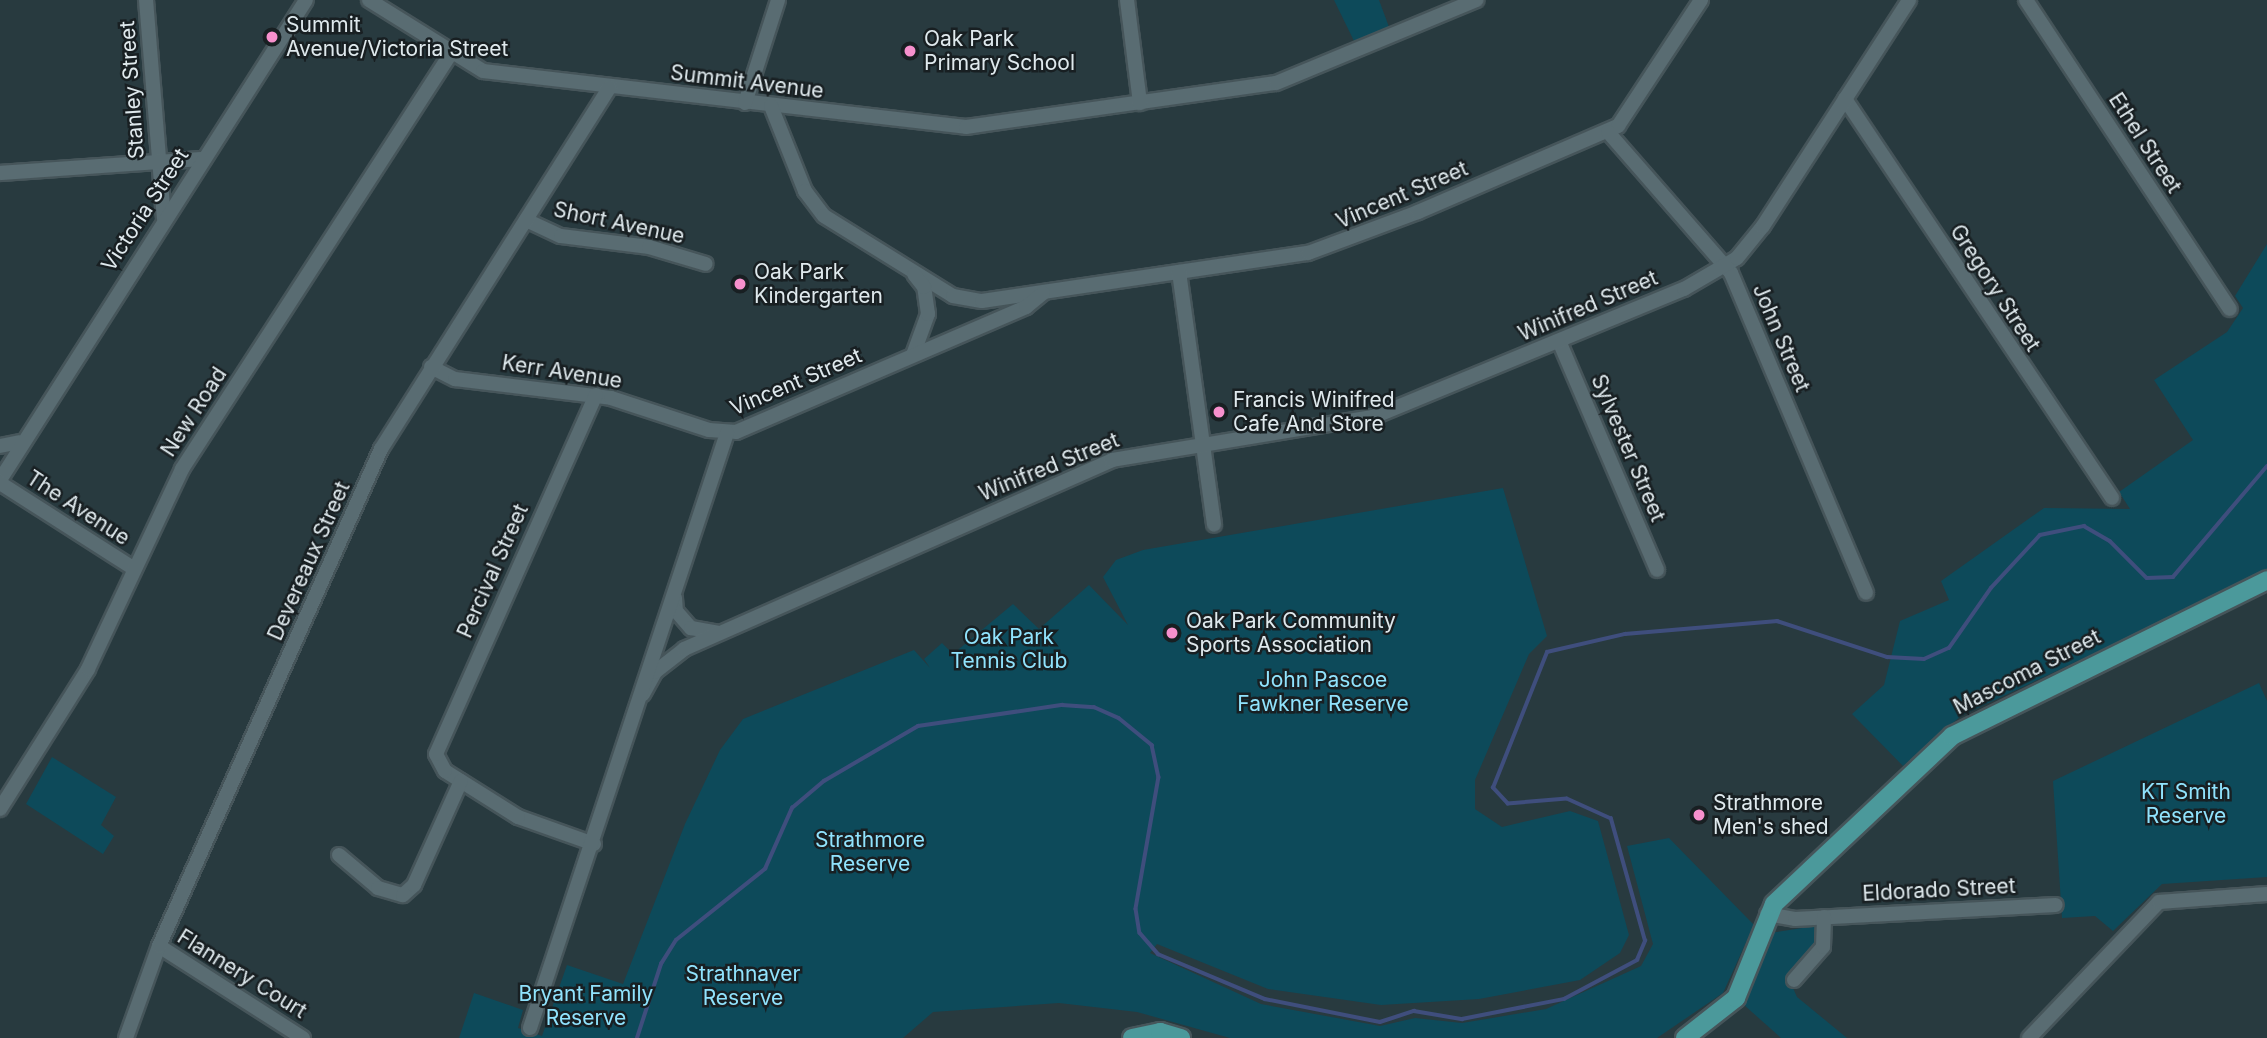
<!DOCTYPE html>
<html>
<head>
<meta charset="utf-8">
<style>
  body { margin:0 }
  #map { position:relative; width:2267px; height:1038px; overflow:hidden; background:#283a3f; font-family:Inter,sans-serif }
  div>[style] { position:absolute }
  .green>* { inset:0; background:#0d4a5a }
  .stream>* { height:3.5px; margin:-1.75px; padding:0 1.75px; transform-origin:1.75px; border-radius:1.75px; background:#3f4e7d }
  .roads { filter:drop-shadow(2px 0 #46555a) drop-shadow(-2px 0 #46555a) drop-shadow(0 2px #46555a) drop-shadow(0 -2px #46555a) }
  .minor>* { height:14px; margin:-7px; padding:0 7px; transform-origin:7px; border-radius:7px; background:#596c72 }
  .major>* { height:18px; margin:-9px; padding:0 9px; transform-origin:9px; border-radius:9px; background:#4b999b }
  .dots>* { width:19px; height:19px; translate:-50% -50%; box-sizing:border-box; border:4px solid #181f22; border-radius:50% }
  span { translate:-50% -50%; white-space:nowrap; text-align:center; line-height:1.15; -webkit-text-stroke:5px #181f22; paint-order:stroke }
  .poi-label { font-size:21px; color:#dfe9ed }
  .left { translate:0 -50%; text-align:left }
  .street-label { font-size:21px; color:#dfe9ed }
  .park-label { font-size:21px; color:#90e3fd }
</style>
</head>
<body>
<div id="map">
  <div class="green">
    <div style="clip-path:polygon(1334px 0,1379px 0,1389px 27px,1354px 41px)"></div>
    <div style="clip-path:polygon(2267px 244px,2267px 572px,1961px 716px,1903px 766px,1852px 714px,1884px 685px,1900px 621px,1949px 600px,1941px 581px,2044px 508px,2130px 509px,2119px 492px,2193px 440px,2154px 380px,2227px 332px,2243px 308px,2235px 296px)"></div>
    <div style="clip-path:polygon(1503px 488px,1547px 636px,1529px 654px,1475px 780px,1475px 809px,1502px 827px,1570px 811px,1598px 821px,1629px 935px,1620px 953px,1580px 980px,1479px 999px,1381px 1005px,1268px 989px,1157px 944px,1150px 953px,1261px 1004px,1380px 1026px,1415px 1018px,1462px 1023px,1546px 1009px,1641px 966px,1653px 944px,1627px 846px,1669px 838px,1754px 925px,1723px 993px,1657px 1038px,1230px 1038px,1137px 1012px,1059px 1003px,933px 1012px,903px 1038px,459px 1038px,474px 993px,523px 1010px,518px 1028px,542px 1036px,567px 965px,623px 984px,685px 824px,720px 750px,743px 719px,914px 650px,930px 668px,924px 659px,942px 643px,953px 654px,1013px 604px,1039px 629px,1089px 585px,1128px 625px,1103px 577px,1116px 560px,1143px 550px)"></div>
    <div style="clip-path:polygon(2259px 683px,2267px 701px,2267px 877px,2162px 884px,2113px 931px,2095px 916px,2062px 918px,2053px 781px)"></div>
    <div style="clip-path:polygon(52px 757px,116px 797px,101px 825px,114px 836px,103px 854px,26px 804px)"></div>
    <div style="clip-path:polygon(1815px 926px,1821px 941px,1789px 979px,1797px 997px,1847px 1038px,1781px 1038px,1743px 1004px,1770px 933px)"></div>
  </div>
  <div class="stream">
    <div style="left:637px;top:1038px;width:78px;rotate:-72deg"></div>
    <div style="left:661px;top:964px;width:28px;rotate:-58deg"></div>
    <div style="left:676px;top:940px;width:114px;rotate:-38.6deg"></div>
    <div style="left:765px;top:869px;width:67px;rotate:-66.1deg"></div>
    <div style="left:792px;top:808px;width:42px;rotate:-40.2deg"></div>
    <div style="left:824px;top:781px;width:109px;rotate:-30.3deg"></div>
    <div style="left:918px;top:726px;width:146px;rotate:-8.3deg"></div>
    <div style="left:1062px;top:705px;width:32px;rotate:4deg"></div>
    <div style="left:1094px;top:707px;width:27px;rotate:24deg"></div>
    <div style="left:1119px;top:718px;width:43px;rotate:39.3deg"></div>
    <div style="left:1152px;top:745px;width:33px;rotate:78deg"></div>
    <div style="left:1159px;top:777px;width:134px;rotate:99.9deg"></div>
    <div style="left:1136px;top:909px;width:24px;rotate:81deg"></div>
    <div style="left:1140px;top:933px;width:28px;rotate:49deg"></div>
    <div style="left:1158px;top:954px;width:116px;rotate:22.8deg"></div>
    <div style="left:1265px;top:999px;width:117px;rotate:11.3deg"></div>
    <div style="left:1380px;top:1022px;width:36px;rotate:-18deg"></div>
    <div style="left:1414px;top:1011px;width:49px;rotate:9.5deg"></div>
    <div style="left:1462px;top:1019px;width:104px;rotate:-11.1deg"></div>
    <div style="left:1564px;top:999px;width:83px;rotate:-28.1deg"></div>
    <div style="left:1637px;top:960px;width:21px;rotate:-67deg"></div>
    <div style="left:1645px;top:941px;width:127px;rotate:-105.6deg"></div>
    <div style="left:1611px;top:819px;width:48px;rotate:-155.6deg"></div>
    <div style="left:1567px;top:799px;width:59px;rotate:175.2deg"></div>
    <div style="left:1508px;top:804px;width:22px;rotate:-133deg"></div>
    <div style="left:1493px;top:788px;width:146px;rotate:-68.3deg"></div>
    <div style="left:1547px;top:652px;width:80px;rotate:-13deg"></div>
    <div style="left:1625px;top:634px;width:153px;rotate:-4.9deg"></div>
    <div style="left:1777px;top:621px;width:116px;rotate:18.1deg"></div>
    <div style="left:1887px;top:657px;width:37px;rotate:3deg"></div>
    <div style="left:1924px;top:659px;width:27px;rotate:-24deg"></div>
    <div style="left:1949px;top:648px;width:73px;rotate:-55deg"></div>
    <div style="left:1991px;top:588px;width:72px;rotate:-47.2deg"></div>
    <div style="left:2040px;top:535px;width:45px;rotate:-11.6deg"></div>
    <div style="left:2084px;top:526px;width:30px;rotate:30deg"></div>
    <div style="left:2110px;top:541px;width:52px;rotate:45deg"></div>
    <div style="left:2147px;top:578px;width:26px;rotate:-2deg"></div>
    <div style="left:2173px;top:577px;width:145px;rotate:-49.7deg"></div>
  </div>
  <div class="roads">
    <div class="minor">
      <div style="left:146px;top:0;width:219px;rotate:85.3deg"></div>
      <div style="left:369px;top:0;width:134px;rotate:31.9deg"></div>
      <div style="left:483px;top:71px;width:486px;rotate:6.6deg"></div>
      <div style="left:966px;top:127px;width:313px;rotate:-8.1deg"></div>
      <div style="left:1276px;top:83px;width:217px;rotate:-22.5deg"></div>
      <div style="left:1127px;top:0;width:104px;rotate:82.8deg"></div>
      <div style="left:2026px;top:0;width:370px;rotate:56.6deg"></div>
      <div style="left:1845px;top:99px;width:480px;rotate:56.2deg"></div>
      <div style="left:745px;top:103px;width:108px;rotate:-72.2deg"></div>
      <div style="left:771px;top:106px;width:92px;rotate:68.2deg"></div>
      <div style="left:805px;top:191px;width:31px;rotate:53deg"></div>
      <div style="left:824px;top:216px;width:152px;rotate:31.8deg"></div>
      <div style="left:953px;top:296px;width:29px;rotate:10deg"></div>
      <div style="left:982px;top:301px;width:330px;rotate:-8.4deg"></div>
      <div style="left:1308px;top:253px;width:117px;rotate:-20.4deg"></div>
      <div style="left:1418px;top:212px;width:218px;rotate:-23.3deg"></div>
      <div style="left:1618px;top:126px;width:151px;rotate:-56.6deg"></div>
      <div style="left:1608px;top:132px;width:187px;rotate:48.9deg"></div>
      <div style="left:1731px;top:273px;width:347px;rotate:67.1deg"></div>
      <div style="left:0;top:173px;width:202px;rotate:-4deg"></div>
      <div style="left:526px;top:220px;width:38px;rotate:25deg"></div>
      <div style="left:561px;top:236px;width:89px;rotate:7.1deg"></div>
      <div style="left:649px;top:247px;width:59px;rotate:16.6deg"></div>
      <div style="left:1179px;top:272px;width:255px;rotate:82.1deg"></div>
      <div style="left:1559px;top:341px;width:249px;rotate:66.8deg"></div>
      <div style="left:913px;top:355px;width:44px;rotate:-69.9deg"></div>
      <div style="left:928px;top:314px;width:27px;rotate:-98deg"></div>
      <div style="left:924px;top:287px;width:16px;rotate:-128deg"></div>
      <div style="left:431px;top:367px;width:27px;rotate:27deg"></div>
      <div style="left:455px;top:379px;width:157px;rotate:6.9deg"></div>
      <div style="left:611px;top:398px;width:103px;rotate:18.1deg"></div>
      <div style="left:709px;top:430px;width:27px;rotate:4deg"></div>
      <div style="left:736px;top:432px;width:316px;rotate:-23.3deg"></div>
      <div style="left:1026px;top:307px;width:22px;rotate:-39deg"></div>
      <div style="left:0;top:446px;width:20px;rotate:-11deg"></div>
      <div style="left:0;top:480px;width:569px;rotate:-57.48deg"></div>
      <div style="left:0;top:483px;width:158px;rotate:32.6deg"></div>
      <div style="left:675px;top:598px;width:13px;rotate:86deg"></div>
      <div style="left:676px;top:611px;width:23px;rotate:49deg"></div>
      <div style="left:691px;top:628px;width:27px;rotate:10deg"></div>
      <div style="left:643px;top:694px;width:25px;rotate:-61deg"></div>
      <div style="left:655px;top:672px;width:37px;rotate:-38deg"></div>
      <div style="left:684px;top:649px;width:468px;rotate:-23.8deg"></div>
      <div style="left:1112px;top:460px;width:265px;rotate:-9.4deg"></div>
      <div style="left:1373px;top:417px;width:336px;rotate:-22.4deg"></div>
      <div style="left:1684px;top:289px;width:61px;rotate:-30.3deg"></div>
      <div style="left:1737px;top:258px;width:41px;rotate:-50.9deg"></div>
      <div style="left:1763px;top:226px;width:269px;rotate:-57.1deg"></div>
      <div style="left:0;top:809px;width:165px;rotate:-57.8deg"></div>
      <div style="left:88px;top:669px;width:221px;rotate:-64.8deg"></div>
      <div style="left:182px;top:469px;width:495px;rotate:-57.1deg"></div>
      <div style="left:594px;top:844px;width:81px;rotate:-160.4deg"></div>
      <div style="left:518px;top:817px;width:86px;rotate:-147.8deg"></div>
      <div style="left:445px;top:771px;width:19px;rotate:-118deg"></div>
      <div style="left:436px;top:754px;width:393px;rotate:-66deg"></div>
      <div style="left:339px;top:855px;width:51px;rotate:40.2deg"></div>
      <div style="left:378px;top:888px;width:26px;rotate:16deg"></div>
      <div style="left:403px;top:895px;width:15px;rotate:-42deg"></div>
      <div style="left:414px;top:885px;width:114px;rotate:-65.7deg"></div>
      <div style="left:1767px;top:914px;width:28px;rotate:10deg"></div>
      <div style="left:1795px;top:919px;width:261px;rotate:-3.1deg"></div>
      <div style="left:159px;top:946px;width:171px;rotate:32.6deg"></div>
      <div style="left:1794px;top:980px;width:44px;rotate:-48.7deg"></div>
      <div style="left:1823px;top:947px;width:30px;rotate:-88deg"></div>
      <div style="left:530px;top:1028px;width:627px;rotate:-71.68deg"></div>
      <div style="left:126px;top:1038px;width:98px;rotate:-70.3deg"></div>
      <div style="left:159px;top:946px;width:544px;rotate:-65.93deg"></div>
      <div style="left:381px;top:449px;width:428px;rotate:-57.7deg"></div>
      <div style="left:2029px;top:1038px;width:188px;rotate:-46.3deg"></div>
      <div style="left:2159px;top:902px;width:108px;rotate:-4.2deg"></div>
    </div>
    <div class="major">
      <div style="left:1132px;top:1038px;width:29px;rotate:-12deg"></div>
      <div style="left:1160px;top:1032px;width:22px;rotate:16deg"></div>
      <div style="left:1685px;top:1038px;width:65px;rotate:-38.1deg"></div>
      <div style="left:1736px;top:998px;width:101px;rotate:-68deg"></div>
      <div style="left:1774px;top:904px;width:245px;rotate:-43.3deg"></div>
      <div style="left:1952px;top:736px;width:352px;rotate:-26.3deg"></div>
    </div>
  </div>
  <div class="dots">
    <div style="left:272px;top:37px;background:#f790cd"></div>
    <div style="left:910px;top:51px;background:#f790cd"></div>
    <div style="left:740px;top:284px;background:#f790cd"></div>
    <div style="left:1219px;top:412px;background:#f790cd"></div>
    <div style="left:1172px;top:633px;background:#f790cd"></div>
    <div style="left:1699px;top:815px;background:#f790cd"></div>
  </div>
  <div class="poi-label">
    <span class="left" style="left:286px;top:37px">Summit<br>Avenue/Victoria Street</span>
    <span class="left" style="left:924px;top:51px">Oak Park<br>Primary School</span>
    <span class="left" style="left:754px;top:284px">Oak Park<br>Kindergarten</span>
    <span class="left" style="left:1233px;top:412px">Francis Winifred<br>Cafe And Store</span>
    <span class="left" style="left:1186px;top:633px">Oak Park Community<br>Sports Association</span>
    <span class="left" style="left:1713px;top:815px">Strathmore<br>Men's shed</span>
  </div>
  <div class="street-label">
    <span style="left:747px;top:82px;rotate:7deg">Summit Avenue</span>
    <span style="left:132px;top:90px;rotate:-94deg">Stanley Street</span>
    <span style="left:2145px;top:143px;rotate:57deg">Ethel Street</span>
    <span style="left:1402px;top:195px;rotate:-23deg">Vincent Street</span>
    <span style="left:145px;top:210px;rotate:-57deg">Victoria Street</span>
    <span style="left:619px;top:223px;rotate:12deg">Short Avenue</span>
    <span style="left:1995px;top:288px;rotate:57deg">Gregory Street</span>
    <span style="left:1588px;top:306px;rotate:-23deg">Winifred Street</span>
    <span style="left:1781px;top:338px;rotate:67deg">John Street</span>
    <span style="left:562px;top:372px;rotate:9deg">Kerr Avenue</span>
    <span style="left:796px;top:382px;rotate:-23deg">Vincent Street</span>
    <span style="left:194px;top:412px;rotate:-57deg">New Road</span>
    <span style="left:1628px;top:448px;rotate:67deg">Sylvester Street</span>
    <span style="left:1049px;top:467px;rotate:-22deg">Winifred Street</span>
    <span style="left:78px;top:508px;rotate:33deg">The Avenue</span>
    <span style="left:309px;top:561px;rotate:-66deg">Devereaux Street</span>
    <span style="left:493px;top:571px;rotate:-66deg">Percival Street</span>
    <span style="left:2027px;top:672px;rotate:-27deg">Mascoma Street</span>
    <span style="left:1939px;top:890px;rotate:-3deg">Eldorado Street</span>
    <span style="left:242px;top:974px;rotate:32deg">Flannery Court</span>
  </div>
  <div class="park-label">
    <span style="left:1009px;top:649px">Oak Park<br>Tennis Club</span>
    <span style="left:1323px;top:692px">John Pascoe<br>Fawkner Reserve</span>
    <span style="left:2186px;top:804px">KT Smith<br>Reserve</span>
    <span style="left:870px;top:852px">Strathmore<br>Reserve</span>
    <span style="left:743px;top:986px">Strathnaver<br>Reserve</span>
    <span style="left:586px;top:1006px">Bryant Family<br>Reserve</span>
  </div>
</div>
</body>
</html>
